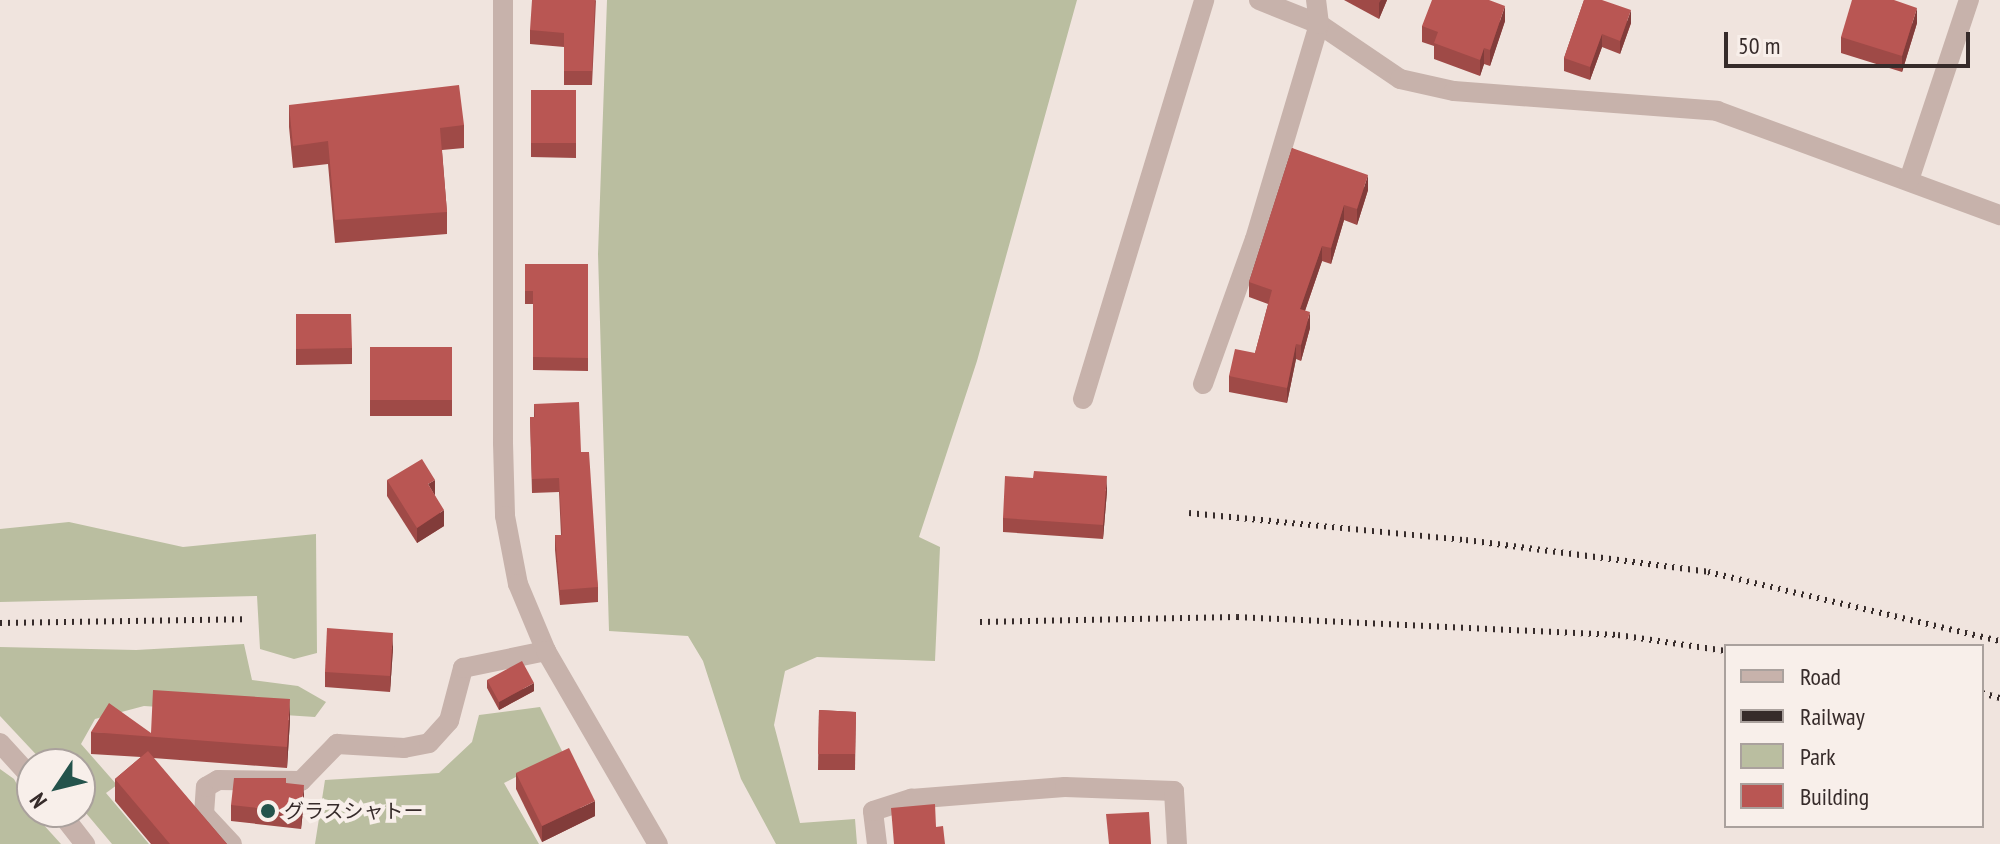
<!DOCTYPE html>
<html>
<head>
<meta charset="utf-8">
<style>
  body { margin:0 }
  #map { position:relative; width:2000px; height:844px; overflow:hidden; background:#f0e4de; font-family:"PT Sans Narrow","Noto Sans JP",sans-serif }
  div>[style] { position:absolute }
  .green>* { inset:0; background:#babea0 }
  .service>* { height:20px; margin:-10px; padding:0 10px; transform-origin:10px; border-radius:10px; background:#c7b2ab }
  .minor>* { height:20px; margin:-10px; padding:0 10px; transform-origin:10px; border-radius:10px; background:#c7b2ab }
  .tertiary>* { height:20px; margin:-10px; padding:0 10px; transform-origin:10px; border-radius:10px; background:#c7b2ab }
  .rail>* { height:6px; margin-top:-3px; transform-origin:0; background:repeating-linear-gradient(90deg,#362b2a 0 2px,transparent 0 8px) }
  .wall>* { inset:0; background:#9f4a47 }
  .shaded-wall>* { inset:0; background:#823c3a }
  .building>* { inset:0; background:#b95653 }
  .dots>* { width:22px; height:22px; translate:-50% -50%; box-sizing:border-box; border:4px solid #f8efea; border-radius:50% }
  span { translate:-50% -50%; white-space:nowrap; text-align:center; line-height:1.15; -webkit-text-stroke:8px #f8efea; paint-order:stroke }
  .poi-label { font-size:20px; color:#362b2a }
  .left { translate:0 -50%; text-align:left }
  .legend { position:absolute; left:1724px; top:644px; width:260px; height:184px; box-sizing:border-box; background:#f8efea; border:2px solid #aaa19d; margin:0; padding:10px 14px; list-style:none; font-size:24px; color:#362b2a }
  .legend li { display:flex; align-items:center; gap:16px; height:40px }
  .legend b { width:40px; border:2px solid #aaa19d }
  .north { position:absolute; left:16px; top:748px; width:80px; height:80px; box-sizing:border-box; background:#f8efea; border:2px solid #aaa19d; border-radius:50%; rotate:235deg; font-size:22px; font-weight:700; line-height:32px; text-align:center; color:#362b2a }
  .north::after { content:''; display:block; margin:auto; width:28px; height:36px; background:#24534c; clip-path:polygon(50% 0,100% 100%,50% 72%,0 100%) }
  .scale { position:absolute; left:1724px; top:32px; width:246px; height:36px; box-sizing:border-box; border:4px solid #362b2a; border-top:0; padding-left:10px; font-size:24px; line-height:28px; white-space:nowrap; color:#362b2a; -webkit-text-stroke:6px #f8efea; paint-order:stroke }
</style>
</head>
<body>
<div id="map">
  <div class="green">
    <div style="clip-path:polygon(607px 0,1077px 0,977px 361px,919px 537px,940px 547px,935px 661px,817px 657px,785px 671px,774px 725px,800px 823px,855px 819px,857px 844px,776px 844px,741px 779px,703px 661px,688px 636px,609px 631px,598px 254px)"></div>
    <div style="clip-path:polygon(69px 522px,183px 547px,316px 534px,317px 653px,294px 659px,260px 649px,257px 596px,0 602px,0 529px)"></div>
    <div style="clip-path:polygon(244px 644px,252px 680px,298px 686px,326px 702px,315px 717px,144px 706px,95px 719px,81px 744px,117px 785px,106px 793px,149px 844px,112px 844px,80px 806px,80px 764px,45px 764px,0 716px,0 647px,136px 650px)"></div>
    <div style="clip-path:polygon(540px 707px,563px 753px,504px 783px,539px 844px,315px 844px,325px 780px,439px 773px,472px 742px,479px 715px)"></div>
    <div style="clip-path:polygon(0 769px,14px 779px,32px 812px,61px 844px,0 844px)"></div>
  </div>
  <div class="service">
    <div style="left:232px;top:844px;width:41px;rotate:-133deg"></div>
    <div style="left:204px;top:814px;width:27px;rotate:-86deg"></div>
    <div style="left:206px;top:787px;width:14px;rotate:-30deg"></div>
    <div style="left:218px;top:780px;width:83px;rotate:0.7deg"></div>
    <div style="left:301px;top:781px;width:52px;rotate:-45.8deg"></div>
    <div style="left:337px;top:744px;width:67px;rotate:3.4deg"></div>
    <div style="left:404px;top:748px;width:25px;rotate:-11deg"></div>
    <div style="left:429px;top:743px;width:30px;rotate:-48deg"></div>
    <div style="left:449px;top:721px;width:55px;rotate:-75.2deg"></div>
    <div style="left:463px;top:668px;width:85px;rotate:-11.6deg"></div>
  </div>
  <div class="minor">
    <div style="left:1259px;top:0;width:65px;rotate:21.8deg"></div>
    <div style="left:1319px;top:24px;width:98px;rotate:34.2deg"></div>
    <div style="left:1400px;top:79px;width:55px;rotate:12.5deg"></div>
    <div style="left:1454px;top:91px;width:264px;rotate:4.3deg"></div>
    <div style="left:1717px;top:111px;width:302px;rotate:20.2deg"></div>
    <div style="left:1909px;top:180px;width:190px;rotate:-71.6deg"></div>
    <div style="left:1203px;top:384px;width:154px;rotate:-70.3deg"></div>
    <div style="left:1255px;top:239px;width:224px;rotate:-73.4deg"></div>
    <div style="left:1319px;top:24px;width:24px;rotate:-97deg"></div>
    <div style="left:1083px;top:399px;width:417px;rotate:-73.1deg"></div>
    <div style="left:0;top:743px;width:47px;rotate:47.6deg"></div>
    <div style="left:60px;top:812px;width:41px;rotate:52deg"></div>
    <div style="left:877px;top:844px;width:33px;rotate:-97deg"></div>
    <div style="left:873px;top:811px;width:40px;rotate:-18deg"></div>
    <div style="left:911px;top:799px;width:154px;rotate:-4.5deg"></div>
    <div style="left:1065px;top:787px;width:109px;rotate:2.1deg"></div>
    <div style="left:1174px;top:791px;width:53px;rotate:86.8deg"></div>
  </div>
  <div class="tertiary">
    <div style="left:503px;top:0;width:443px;rotate:90deg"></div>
    <div style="left:503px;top:443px;width:73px;rotate:88.4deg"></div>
    <div style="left:505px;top:516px;width:69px;rotate:79.2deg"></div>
    <div style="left:518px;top:584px;width:73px;rotate:67.3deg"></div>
    <div style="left:546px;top:651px;width:223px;rotate:59.9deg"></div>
  </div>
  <div class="rail">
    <div style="left:1189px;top:513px;width:278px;rotate:5.6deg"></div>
    <div style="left:1466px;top:540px;width:244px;rotate:7.5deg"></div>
    <div style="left:1708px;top:572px;width:300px;rotate:13.3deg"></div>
    <div style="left:980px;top:622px;width:257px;rotate:-1.1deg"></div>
    <div style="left:1237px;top:617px;width:381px;rotate:2.7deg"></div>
    <div style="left:1618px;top:635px;width:109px;rotate:8.4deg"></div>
    <div style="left:0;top:623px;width:244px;rotate:-0.9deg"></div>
    <div style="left:1982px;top:693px;width:19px;rotate:16deg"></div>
  </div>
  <div class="wall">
    <div style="clip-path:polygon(596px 0,592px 85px,564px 85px,564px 47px,530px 44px,530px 30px)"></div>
    <div style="clip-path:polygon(1344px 0,1387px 0,1379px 19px)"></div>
    <div style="clip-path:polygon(1584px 0,1631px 23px,1620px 54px,1602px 47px,1590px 80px,1564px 71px,1564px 58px)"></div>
    <div style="clip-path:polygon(1505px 21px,1490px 66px,1484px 64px,1480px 76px,1434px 59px,1434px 46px,1422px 42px,1422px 26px)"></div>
    <div style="clip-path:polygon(1917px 23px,1902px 72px,1841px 53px,1841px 37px)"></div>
    <div style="clip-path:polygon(531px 90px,576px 90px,576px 158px,531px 157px)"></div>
    <div style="clip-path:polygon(289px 105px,464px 125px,464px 148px,442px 150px,447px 212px,447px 234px,335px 243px,328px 164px,293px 168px,289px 127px)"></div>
    <div style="clip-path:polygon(1292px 148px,1368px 190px,1357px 225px,1344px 220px,1331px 264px,1322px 261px,1305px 311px,1310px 328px,1301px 361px,1296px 359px,1287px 403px,1229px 392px,1229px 376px,1255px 353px,1268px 304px,1249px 297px,1249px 282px)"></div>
    <div style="clip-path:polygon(525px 264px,588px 264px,588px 371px,533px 370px,533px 304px,525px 304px)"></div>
    <div style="clip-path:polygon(296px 314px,352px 348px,352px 364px,296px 365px)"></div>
    <div style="clip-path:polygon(370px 347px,452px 347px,452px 416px,370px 416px)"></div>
    <div style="clip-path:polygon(534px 404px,581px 452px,598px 587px,598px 602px,560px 605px,555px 550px,555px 535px,561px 535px,559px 492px,532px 493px,530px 417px,534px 417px)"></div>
    <div style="clip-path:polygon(1033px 478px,1107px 491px,1103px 539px,1003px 532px,1003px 518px)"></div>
    <div style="clip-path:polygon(387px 480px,435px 496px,444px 526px,417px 543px,387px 496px)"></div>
    <div style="clip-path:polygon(393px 648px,390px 692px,325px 687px,325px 672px)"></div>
    <div style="clip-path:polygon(487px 680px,534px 691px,499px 710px,487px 688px)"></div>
    <div style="clip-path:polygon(819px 710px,856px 712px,855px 770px,818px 770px)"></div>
    <div style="clip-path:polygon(290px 720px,287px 768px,153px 758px,227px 844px,151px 844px,115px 801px,115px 779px,141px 757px,91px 754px,91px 732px,151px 733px)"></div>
    <div style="clip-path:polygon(516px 773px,595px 816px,542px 842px,516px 789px)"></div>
    <div style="clip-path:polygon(286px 783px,304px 801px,301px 829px,231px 821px,231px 805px)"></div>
  </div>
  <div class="shaded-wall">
    <div style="clip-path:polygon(1381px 0,1387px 0,1379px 19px,1379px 3px)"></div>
    <div style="clip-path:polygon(1505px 6px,1505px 21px,1490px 66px,1490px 50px)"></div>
    <div style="clip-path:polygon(1917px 8px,1917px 23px,1902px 72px,1902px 56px)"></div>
    <div style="clip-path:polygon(1631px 10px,1631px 23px,1620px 54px,1620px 41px)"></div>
    <div style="clip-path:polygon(1602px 34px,1602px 47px,1590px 80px,1590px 67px)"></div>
    <div style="clip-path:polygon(1484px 48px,1484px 64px,1480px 76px,1480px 60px)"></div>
    <div style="clip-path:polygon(1368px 175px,1368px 190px,1357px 225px,1357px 209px)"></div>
    <div style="clip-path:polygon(1344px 205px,1344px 220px,1331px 264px,1331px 248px)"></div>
    <div style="clip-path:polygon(1322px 246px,1322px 261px,1300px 325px,1300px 309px)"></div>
    <div style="clip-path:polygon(1310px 312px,1310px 328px,1301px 361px,1301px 345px)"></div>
    <div style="clip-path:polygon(1296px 344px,1296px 359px,1287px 403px,1287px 388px)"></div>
    <div style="clip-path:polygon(1107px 476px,1107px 491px,1103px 539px,1103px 525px)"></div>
    <div style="clip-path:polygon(435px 480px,435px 496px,428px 484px)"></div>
    <div style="clip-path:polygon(444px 510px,444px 526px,417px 543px,417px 528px)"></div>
    <div style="clip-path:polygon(393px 633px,393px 648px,390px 692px,390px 676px)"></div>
    <div style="clip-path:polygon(534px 683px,534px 691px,499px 710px,499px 702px)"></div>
    <div style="clip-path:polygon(290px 699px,290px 720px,287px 768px,287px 747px)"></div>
    <div style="clip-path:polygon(304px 785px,304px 801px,301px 829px,301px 813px)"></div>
    <div style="clip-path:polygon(595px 801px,595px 816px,542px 842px,542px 826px)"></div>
  </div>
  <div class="building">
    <div style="clip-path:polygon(532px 0,595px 0,592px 71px,564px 71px,564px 33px,530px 30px)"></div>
    <div style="clip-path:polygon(1432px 0,1489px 0,1505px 6px,1490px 50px,1484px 48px,1480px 60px,1434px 43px,1438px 32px,1422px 26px)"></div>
    <div style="clip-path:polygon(1584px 0,1602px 0,1631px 10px,1620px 41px,1602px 34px,1590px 67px,1564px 58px)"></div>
    <div style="clip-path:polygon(1852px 0,1894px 0,1917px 8px,1902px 56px,1841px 37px)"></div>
    <div style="clip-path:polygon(459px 85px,464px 125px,440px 128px,447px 212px,335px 220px,328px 141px,293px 146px,289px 105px)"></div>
    <div style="clip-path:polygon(531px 90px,576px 90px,576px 143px,531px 143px)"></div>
    <div style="clip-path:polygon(1292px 148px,1368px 175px,1357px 209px,1344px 205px,1331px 248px,1322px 246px,1300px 309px,1310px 312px,1301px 345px,1296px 344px,1287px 388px,1229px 376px,1235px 349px,1255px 353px,1272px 290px,1249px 282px)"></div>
    <div style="clip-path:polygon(525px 264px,588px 264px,588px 358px,533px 357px,533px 291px,525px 291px)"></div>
    <div style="clip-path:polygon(296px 314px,351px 314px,352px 348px,296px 349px)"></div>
    <div style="clip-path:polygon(370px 347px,452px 347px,452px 400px,370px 400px)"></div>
    <div style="clip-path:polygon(579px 402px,581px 452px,589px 452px,598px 587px,560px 590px,555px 535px,562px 535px,559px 478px,532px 479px,530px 417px,535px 417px,534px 404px)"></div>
    <div style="clip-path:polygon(422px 459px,435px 480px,428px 484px,444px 510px,417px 528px,387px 480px)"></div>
    <div style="clip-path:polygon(1034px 471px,1107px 476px,1103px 525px,1003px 518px,1005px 476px,1033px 478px)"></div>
    <div style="clip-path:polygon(327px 628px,393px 633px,390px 676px,325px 672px)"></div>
    <div style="clip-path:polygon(522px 661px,534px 683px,499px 702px,487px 680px)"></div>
    <div style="clip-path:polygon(153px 690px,290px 699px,287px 747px,91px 732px,109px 703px,151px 733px)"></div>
    <div style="clip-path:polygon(819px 710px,856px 712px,855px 754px,818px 754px)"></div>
    <div style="clip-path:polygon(569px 748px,595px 801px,542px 826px,516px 773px)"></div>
    <div style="clip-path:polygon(148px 751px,227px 844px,170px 844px,115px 779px)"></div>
    <div style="clip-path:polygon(234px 778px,286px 778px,286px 783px,304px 785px,301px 813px,231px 805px)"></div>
    <div style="clip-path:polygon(935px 804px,936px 827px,943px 826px,945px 844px,894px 844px,891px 808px)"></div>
    <div style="clip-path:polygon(1149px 812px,1151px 844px,1109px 844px,1106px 814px)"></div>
  </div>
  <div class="dots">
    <div style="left:268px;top:811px;background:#24534c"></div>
  </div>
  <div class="poi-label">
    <span class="left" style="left:284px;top:811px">グラスシャトー</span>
  </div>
  <ul class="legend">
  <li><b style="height:10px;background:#c7b2ab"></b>Road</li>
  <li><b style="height:10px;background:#362b2a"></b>Railway</li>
  <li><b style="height:22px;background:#babea0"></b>Park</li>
  <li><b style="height:22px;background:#b95653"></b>Building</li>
  </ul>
  <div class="north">N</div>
  <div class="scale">50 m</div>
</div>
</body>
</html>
